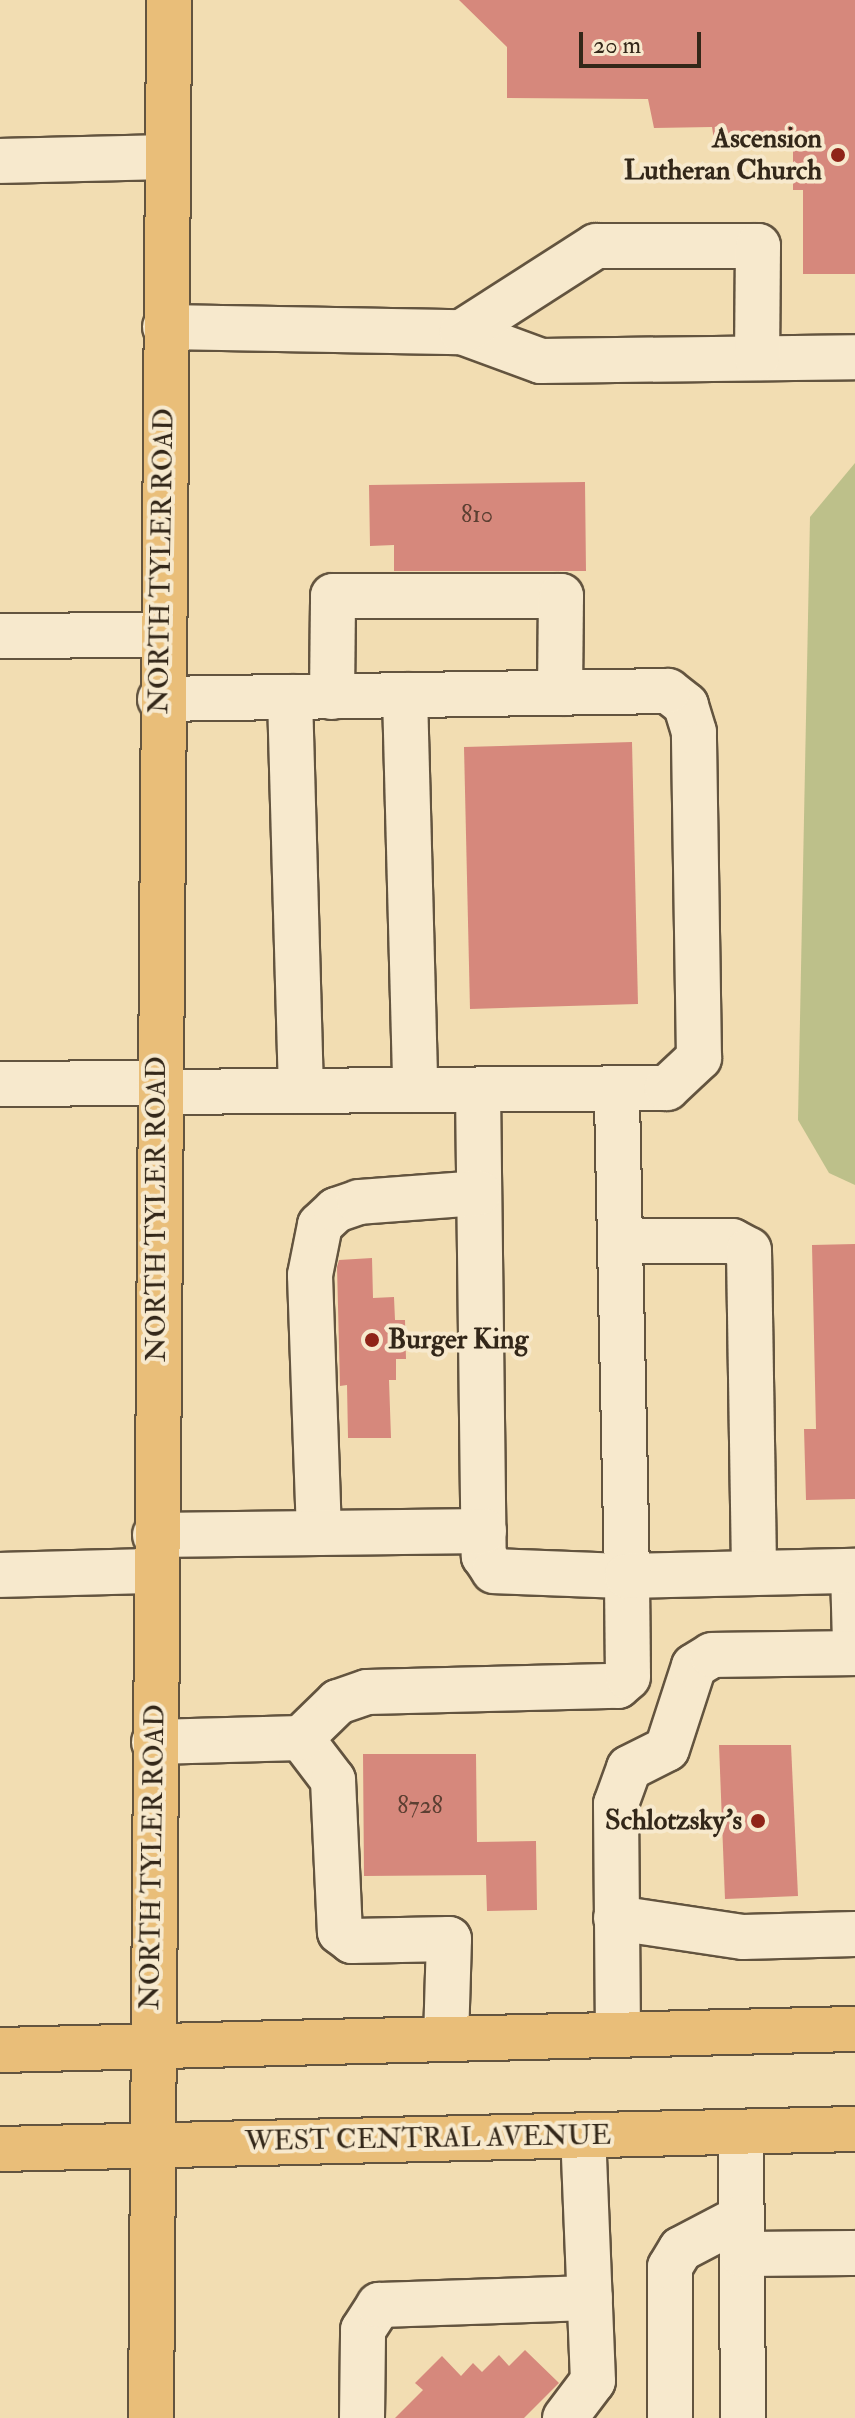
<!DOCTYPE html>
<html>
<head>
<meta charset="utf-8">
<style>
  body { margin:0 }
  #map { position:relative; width:855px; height:2418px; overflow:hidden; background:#f2ddb2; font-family:"IM FELL Double Pica",serif }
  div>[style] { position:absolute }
  .green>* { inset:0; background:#bdc08a }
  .building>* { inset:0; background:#d6887c }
  .roads { filter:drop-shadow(2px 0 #63543f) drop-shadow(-2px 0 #63543f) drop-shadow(0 2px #63543f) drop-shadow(0 -2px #63543f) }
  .minor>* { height:44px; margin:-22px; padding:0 22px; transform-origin:22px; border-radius:22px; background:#f7e9cd }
  .major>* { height:44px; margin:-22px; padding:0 22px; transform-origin:22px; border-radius:22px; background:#e9be79 }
  .dots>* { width:22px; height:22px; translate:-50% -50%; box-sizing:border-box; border:4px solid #f7e9cd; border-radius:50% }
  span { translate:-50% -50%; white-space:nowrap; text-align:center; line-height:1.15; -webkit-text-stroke:8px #f7e9cd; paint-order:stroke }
  .number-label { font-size:24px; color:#5c3f32 }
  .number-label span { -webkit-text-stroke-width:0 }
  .poi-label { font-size:28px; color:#332719; font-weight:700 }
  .right { translate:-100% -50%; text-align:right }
  .left { translate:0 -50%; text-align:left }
  .street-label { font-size:28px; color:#332719 }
  .scale { position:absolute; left:579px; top:32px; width:122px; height:36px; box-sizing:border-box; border:4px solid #332719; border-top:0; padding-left:10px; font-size:24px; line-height:28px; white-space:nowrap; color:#332719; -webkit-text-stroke:6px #f7e9cd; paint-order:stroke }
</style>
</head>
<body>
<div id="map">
  <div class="green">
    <div style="clip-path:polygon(855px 463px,855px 1185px,829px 1173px,798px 1120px,810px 517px)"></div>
  </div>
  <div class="building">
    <div style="clip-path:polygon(459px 0,855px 0,855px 274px,803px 274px,803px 190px,793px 190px,793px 146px,715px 146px,712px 127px,654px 128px,648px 99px,507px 98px,507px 47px)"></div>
    <div style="clip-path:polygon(585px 482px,586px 571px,394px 571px,394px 545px,370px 546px,369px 485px)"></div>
    <div style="clip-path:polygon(632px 742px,638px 1004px,470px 1009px,464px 747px)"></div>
    <div style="clip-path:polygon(855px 1244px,855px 1499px,806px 1500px,804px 1429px,816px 1429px,812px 1245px)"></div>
    <div style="clip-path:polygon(372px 1258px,373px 1298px,394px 1297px,395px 1320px,405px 1320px,406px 1359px,396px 1359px,396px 1380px,389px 1380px,391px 1438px,348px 1438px,347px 1385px,340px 1386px,337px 1267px,339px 1260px)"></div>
    <div style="clip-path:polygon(719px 1745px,791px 1745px,798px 1896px,725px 1899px)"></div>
    <div style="clip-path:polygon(363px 1754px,476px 1754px,477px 1842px,536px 1841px,537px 1910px,487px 1911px,486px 1875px,364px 1876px)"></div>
    <div style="clip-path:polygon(525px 2350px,559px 2383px,524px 2418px,395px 2418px,423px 2390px,415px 2383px,442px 2356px,461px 2376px,473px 2363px,482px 2372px,499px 2355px,509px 2366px)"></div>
  </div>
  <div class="roads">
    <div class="minor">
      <div style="left:0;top:161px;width:167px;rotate:-1.4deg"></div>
      <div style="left:165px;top:327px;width:297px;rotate:1deg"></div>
      <div style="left:462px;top:332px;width:84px;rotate:20.2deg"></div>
      <div style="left:541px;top:361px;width:314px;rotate:-0.7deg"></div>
      <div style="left:462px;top:332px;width:159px;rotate:-32.7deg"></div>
      <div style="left:596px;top:246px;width:162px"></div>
      <div style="left:758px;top:246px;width:112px;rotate:90.5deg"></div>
      <div style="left:0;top:636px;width:161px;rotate:-0.4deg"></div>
      <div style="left:405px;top:695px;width:395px;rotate:88.5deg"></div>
      <div style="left:290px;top:697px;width:394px;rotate:88.4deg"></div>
      <div style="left:332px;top:697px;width:101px;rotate:-89.4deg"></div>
      <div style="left:333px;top:596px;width:228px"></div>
      <div style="left:561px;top:596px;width:97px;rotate:90.6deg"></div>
      <div style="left:0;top:1084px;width:158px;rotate:-0.4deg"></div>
      <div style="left:478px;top:1090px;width:466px;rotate:89.3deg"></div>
      <div style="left:484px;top:1556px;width:18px;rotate:56deg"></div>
      <div style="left:494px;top:1571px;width:133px;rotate:2.2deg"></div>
      <div style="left:627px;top:1576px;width:487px;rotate:-91.2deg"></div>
      <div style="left:158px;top:1092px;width:509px;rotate:-0.45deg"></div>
      <div style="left:667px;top:1088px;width:44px;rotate:-43.2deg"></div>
      <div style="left:699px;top:1058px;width:326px;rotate:-90.9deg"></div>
      <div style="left:694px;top:732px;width:28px;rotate:-107deg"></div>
      <div style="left:686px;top:705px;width:23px;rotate:-142deg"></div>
      <div style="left:668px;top:691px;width:508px;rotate:179.1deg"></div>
      <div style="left:620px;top:1241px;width:112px"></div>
      <div style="left:732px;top:1241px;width:19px;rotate:28deg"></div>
      <div style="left:749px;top:1250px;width:323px;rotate:89.1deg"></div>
      <div style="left:319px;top:1533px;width:258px;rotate:-92deg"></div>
      <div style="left:310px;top:1275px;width:51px;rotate:-78.7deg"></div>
      <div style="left:320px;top:1225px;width:22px;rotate:-43deg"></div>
      <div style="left:336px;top:1210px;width:24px;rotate:-19deg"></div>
      <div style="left:359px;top:1202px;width:120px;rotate:-4.3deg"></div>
      <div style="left:155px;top:1535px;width:329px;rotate:-0.7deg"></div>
      <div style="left:853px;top:1571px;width:70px;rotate:88.4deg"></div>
      <div style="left:0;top:1575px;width:155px;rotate:-1.5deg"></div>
      <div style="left:301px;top:1738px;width:53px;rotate:52.7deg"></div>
      <div style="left:333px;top:1780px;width:152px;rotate:87.4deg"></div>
      <div style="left:340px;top:1932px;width:15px;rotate:37deg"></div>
      <div style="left:352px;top:1941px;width:97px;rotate:-1.2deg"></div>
      <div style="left:449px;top:1939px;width:100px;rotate:91.7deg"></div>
      <div style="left:154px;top:1742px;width:147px;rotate:-1.6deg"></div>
      <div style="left:301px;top:1738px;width:52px;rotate:-44.2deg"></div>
      <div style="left:338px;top:1702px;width:31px;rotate:-19deg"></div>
      <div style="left:367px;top:1692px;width:251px;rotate:-1.4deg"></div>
      <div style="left:618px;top:1686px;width:13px;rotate:-42deg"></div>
      <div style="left:628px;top:1677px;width:101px;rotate:-90.6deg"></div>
      <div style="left:627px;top:1576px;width:228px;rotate:-1.3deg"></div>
      <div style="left:616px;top:1918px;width:128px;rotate:8.5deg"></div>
      <div style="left:743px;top:1937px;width:112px;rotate:-1.5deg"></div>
      <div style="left:618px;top:2035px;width:231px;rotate:-90.5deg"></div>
      <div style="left:616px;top:1804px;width:38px;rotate:-70deg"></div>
      <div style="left:629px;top:1768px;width:42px;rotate:-26.6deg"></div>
      <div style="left:667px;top:1749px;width:87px;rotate:-72deg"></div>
      <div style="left:694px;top:1666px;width:21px;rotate:-31deg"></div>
      <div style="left:712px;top:1655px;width:143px;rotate:-0.8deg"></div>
      <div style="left:741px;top:2132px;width:286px;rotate:89.6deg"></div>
      <div style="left:742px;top:2254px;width:113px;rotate:-0.5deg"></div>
      <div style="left:362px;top:2418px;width:88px;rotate:-89.3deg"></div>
      <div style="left:363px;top:2330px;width:30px;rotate:-57deg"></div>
      <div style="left:379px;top:2305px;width:211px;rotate:-1.9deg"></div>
      <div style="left:565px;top:2418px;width:46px;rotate:-52.9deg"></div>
      <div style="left:593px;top:2381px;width:245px;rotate:-92.3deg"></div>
      <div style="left:670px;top:2418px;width:151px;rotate:-90deg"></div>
      <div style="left:670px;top:2267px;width:21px;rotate:-59deg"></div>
      <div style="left:681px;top:2249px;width:69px;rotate:-27.7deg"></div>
    </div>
    <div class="major">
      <div style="left:0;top:2050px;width:855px;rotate:-1.41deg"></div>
      <div style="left:0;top:2149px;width:855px;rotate:-1.34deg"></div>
      <div style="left:151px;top:2418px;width:2418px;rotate:-89.57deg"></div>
    </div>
  </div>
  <div class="dots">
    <div style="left:838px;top:155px;background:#8f2418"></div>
    <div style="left:372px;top:1340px;background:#8f2418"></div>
    <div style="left:758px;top:1821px;background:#8f2418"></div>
  </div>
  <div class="number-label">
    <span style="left:477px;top:515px">810</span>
    <span style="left:420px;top:1806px">8728</span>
  </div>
  <div class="poi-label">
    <span class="right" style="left:822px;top:155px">Ascension<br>Lutheran Church</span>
    <span class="left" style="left:388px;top:1340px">Burger King</span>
    <span class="right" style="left:742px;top:1821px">Schlotzsky's</span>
  </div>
  <div class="street-label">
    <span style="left:162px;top:561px;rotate:-89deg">NORTH TYLER ROAD</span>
    <span style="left:157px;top:1209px;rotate:-90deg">NORTH TYLER ROAD</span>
    <span style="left:153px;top:1857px;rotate:-89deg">NORTH TYLER ROAD</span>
    <span style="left:428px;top:2139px;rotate:-1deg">WEST CENTRAL AVENUE</span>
  </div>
  <div class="scale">20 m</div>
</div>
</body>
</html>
